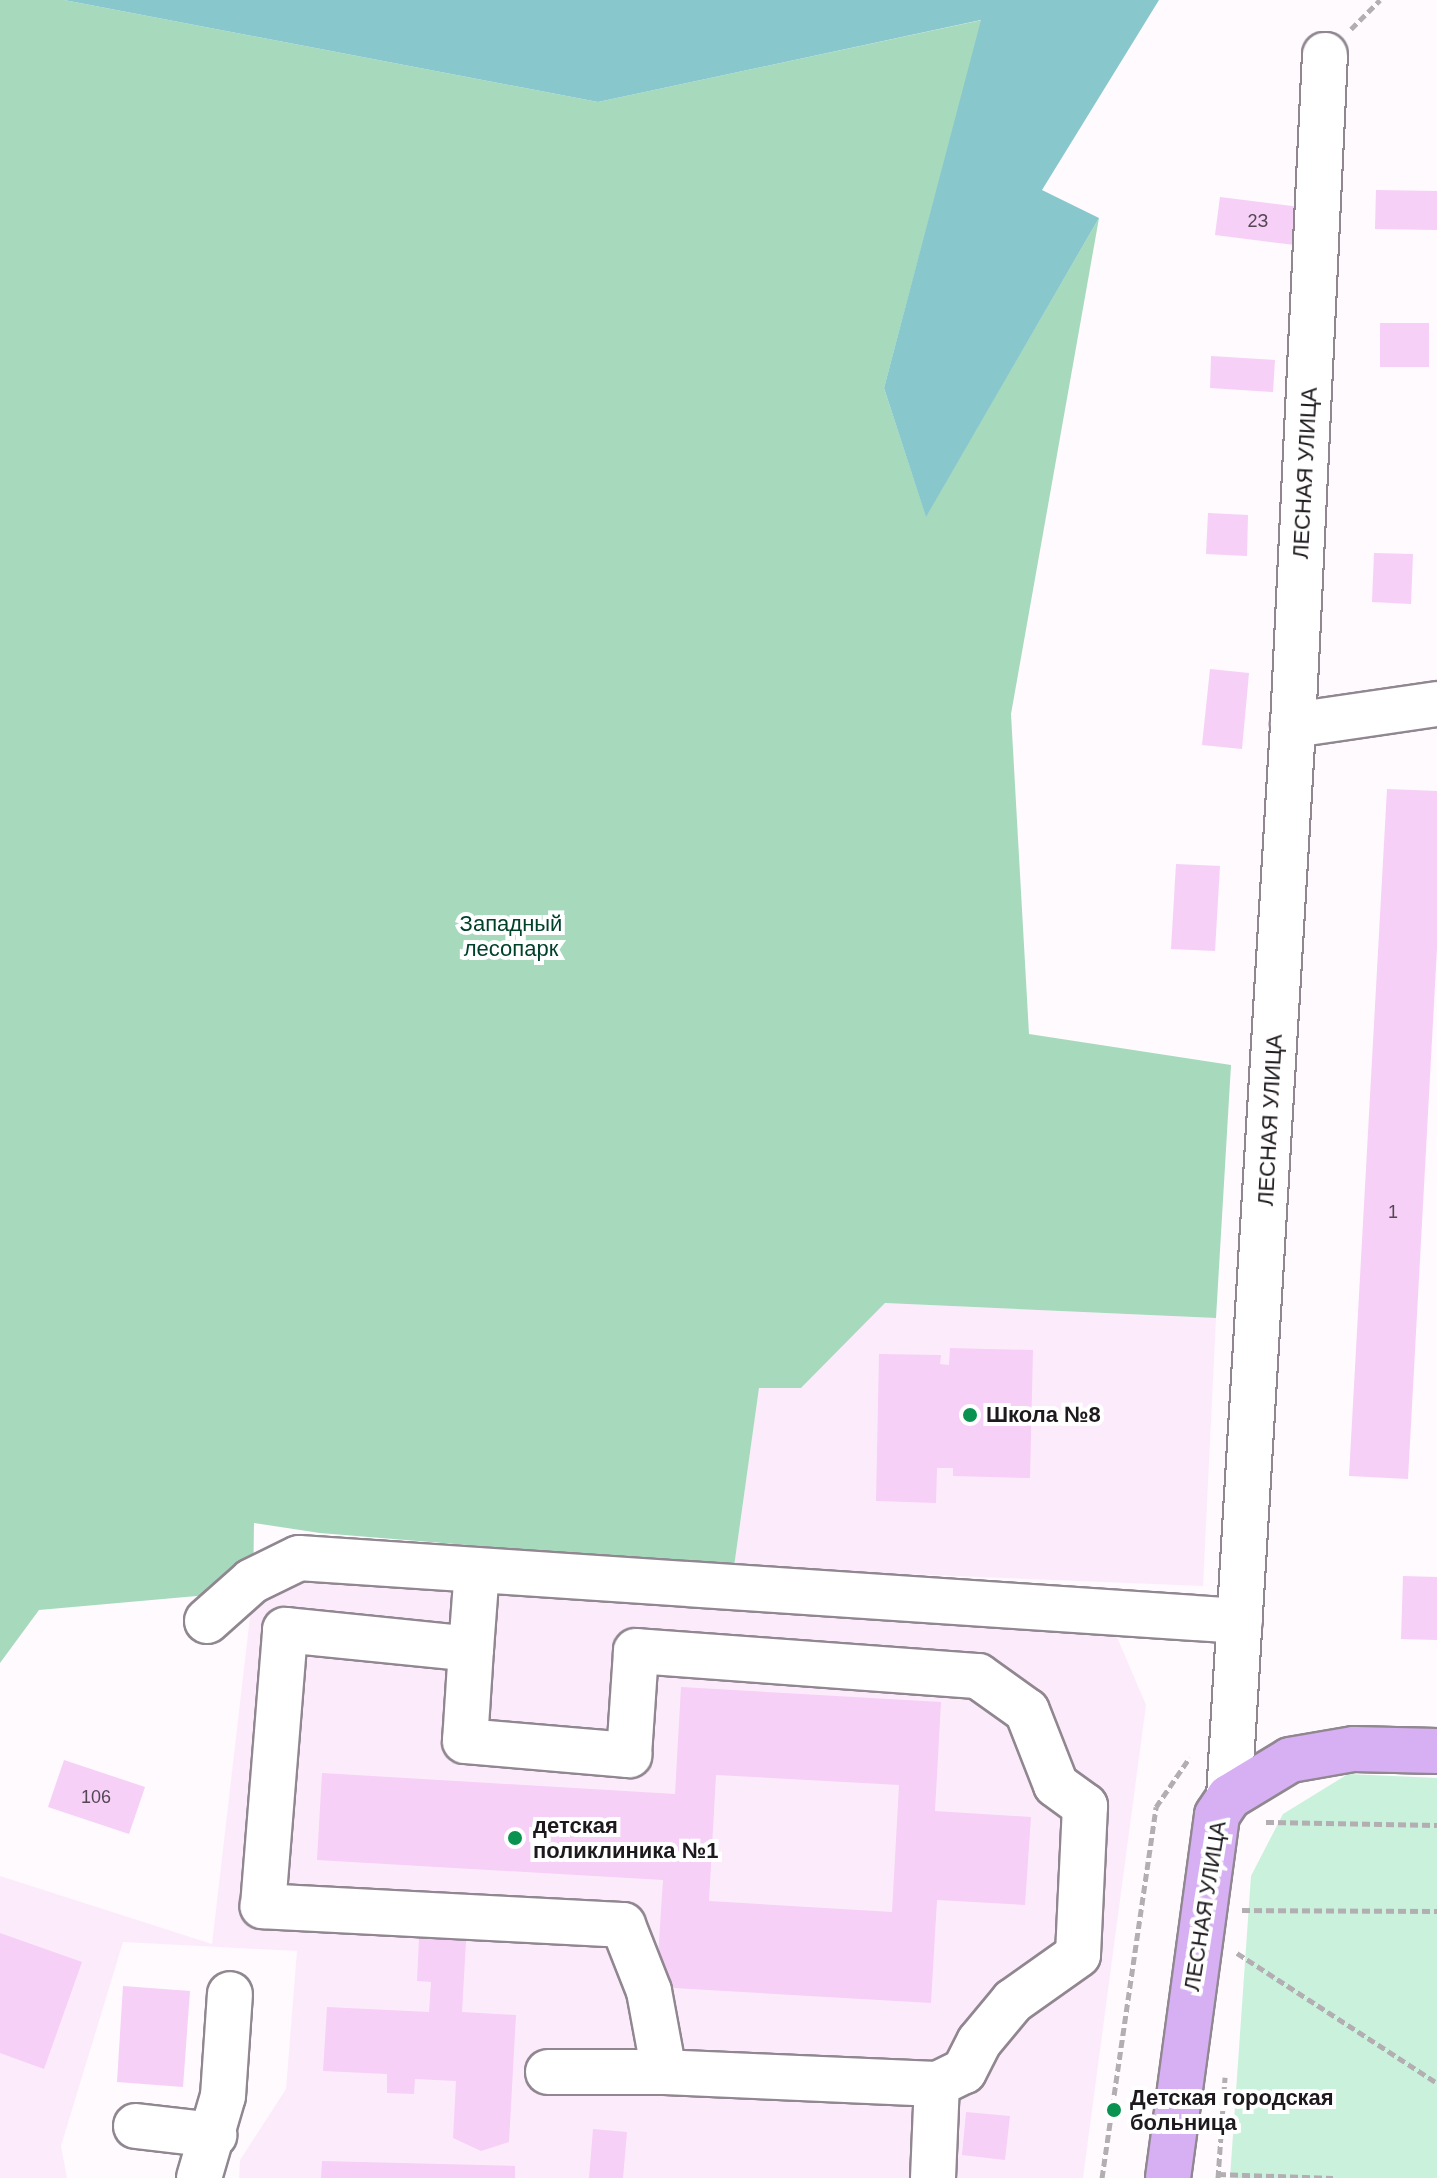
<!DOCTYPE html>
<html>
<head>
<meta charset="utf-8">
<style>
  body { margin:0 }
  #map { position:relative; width:1437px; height:2178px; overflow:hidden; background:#fefafe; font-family:Arial,sans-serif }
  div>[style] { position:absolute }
  .built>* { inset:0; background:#fcecfb }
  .green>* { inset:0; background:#caf1db }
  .forest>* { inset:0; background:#a7d9bd }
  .water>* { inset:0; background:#88c8cd }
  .building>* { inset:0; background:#f6d0f6 }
  .path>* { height:5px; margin-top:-2.5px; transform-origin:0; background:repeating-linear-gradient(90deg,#b2aeb2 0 8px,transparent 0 12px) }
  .roads { filter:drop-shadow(2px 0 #908790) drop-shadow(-2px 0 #908790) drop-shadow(0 2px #908790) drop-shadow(0 -2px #908790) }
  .minor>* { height:44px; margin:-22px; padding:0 22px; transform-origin:22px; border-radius:22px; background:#fff }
  .major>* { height:44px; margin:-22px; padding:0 22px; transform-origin:22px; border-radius:22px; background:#d7b0f4 }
  .dots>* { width:22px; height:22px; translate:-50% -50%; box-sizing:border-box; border:4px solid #fff; border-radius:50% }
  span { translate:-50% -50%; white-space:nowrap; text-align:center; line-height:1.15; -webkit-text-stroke:8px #fff; paint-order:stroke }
  .number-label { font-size:18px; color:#534753 }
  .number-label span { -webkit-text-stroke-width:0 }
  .street-label { font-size:22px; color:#1d191d }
  .park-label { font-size:22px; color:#004229 }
  .poi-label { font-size:22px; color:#1d191d; font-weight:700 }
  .left { translate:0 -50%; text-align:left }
</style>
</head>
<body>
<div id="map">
  <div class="built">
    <div style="clip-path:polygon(885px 1303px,1216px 1318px,1203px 1586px,734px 1567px,759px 1387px,801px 1388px)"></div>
    <div style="clip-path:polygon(292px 1567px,650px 1600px,1117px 1637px,1146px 1705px,1083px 2178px,239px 2178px,240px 2160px,286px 2089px,297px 1951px,123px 1942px,61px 2146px,67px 2178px,0 2178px,0 1876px,212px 1944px,253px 1591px)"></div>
  </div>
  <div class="green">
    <div style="clip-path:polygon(1348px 1774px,1437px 1778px,1437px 2178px,1230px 2178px,1251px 1876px,1283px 1814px)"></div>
  </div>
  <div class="forest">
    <div style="clip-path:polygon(0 0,64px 0,598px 102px,982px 20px,884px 388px,926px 516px,1099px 218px,1011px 714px,1029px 1034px,1231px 1065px,1216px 1318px,885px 1303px,801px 1388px,759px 1388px,734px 1567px,320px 1533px,254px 1523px,253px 1591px,39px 1610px,0 1663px)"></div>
  </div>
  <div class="water">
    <div style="clip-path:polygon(64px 0,1159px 0,1042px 190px,1099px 218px,926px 517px,884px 388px,981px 20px,598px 102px)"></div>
  </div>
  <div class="building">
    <div style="clip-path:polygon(1376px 190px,1437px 191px,1437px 230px,1375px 229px)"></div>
    <div style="clip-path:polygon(1220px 197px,1300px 207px,1295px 245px,1215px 235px)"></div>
    <div style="clip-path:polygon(1380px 323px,1429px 323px,1429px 367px,1380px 367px)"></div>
    <div style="clip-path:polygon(1211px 356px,1275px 360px,1273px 392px,1210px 388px)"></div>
    <div style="clip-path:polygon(1208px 513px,1248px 515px,1247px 556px,1206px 554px)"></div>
    <div style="clip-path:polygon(1374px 553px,1413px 554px,1411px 604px,1372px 602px)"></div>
    <div style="clip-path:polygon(1210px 669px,1249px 673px,1242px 749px,1202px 745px)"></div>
    <div style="clip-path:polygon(1387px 789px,1437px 791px,1437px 948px,1408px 1479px,1349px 1476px)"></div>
    <div style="clip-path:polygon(1176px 864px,1220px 866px,1215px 951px,1171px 949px)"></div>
    <div style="clip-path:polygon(950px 1348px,1033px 1350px,1030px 1478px,953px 1476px,953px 1468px,937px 1468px,936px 1503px,876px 1501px,879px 1354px,941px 1355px,940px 1364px,949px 1365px)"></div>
    <div style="clip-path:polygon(1403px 1576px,1437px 1577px,1437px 1640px,1401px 1639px)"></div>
    <div style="clip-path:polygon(evenodd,681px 1687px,941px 1702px,935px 1811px,1031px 1817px,1025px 1905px,937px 1900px,931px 2003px,656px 1987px,663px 1880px,317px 1860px,322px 1773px,675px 1794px,681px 1687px,716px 1775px,899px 1785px,892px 1912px,709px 1901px,716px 1775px)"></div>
    <div style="clip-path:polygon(64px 1760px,145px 1787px,129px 1834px,48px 1807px)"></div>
    <div style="clip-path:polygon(0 1933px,82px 1962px,44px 2069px,0 2053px)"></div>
    <div style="clip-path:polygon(419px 1938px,466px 1941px,462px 2012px,516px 2015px,509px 2142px,481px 2151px,453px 2138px,456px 2081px,415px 2079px,414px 2094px,387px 2093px,387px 2074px,323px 2071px,327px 2007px,429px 2012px,431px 1982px,417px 1981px)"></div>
    <div style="clip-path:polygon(123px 1986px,190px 1991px,183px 2087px,117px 2082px)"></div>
    <div style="clip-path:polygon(966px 2112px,1010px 2116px,1005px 2160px,962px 2155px)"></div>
    <div style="clip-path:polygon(593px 2129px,627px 2132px,623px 2178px,589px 2178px)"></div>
    <div style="clip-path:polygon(322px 2161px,515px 2166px,515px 2178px,321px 2178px)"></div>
  </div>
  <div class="path">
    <div style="left:1351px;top:29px;width:41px;rotate:-45deg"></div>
    <div style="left:1266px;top:1822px;width:171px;rotate:1deg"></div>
    <div style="left:1242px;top:1910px;width:195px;rotate:0.3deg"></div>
    <div style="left:1237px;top:1953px;width:239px;rotate:33deg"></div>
    <div style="left:1218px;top:2174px;width:115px;rotate:2deg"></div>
    <div style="left:1102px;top:2178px;width:375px;rotate:-81.7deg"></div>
    <div style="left:1156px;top:1807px;width:60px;rotate:-55.8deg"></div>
    <div style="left:1218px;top:2178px;width:101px;rotate:-86deg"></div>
  </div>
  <div class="roads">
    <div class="minor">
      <div style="left:1293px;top:725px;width:146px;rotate:-8.3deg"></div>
      <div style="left:207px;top:1621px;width:60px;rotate:-41.6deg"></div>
      <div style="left:252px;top:1581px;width:52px;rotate:-26.1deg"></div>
      <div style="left:299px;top:1558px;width:943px;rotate:3.83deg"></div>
      <div style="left:471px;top:1649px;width:92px;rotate:93.7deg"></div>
      <div style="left:465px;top:1741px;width:165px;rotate:4.9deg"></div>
      <div style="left:629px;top:1755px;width:104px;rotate:-86.1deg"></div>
      <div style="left:636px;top:1651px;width:343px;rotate:4.2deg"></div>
      <div style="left:978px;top:1676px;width:60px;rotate:35.5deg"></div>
      <div style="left:1027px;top:1711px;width:79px;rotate:68.6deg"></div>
      <div style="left:1056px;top:1785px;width:36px;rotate:36deg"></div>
      <div style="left:1085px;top:1806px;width:149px;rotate:92.7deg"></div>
      <div style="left:1078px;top:1955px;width:80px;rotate:144.7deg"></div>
      <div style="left:1013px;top:2001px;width:53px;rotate:129.7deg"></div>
      <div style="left:979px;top:2042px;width:33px;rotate:117deg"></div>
      <div style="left:964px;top:2071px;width:30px;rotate:154deg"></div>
      <div style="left:937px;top:2084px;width:273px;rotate:-177.5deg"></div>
      <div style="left:664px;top:2072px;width:82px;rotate:-100.5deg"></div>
      <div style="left:649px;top:1991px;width:71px;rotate:-111.5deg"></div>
      <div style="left:623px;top:1925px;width:361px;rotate:-177deg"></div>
      <div style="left:263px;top:1906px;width:277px;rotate:-85.4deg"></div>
      <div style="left:285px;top:1630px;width:187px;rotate:5.8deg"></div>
      <div style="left:471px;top:1649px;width:79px;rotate:-85.7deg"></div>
      <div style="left:1229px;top:1797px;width:1074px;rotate:-86.58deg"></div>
      <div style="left:1293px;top:725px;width:671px;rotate:-87.27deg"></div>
      <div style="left:548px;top:2072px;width:116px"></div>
      <div style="left:136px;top:2126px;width:79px;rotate:6.6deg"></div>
      <div style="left:199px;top:2178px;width:85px;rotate:-73.7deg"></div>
      <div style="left:223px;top:2096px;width:102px;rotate:-86.1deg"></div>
      <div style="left:933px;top:2178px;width:94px;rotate:-87.6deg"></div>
    </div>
    <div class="major">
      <div style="left:1168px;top:2178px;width:366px;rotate:-82.3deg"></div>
      <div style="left:1217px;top:1815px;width:22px;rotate:-56deg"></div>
      <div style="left:1229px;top:1797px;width:71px;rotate:-31.2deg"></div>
      <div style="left:1290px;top:1760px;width:65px;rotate:-9.8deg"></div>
      <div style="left:1354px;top:1749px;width:83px;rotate:1.4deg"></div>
    </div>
  </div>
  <div class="dots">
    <div style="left:970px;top:1415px;background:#0a9251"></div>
    <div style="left:515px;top:1838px;background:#0a9251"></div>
    <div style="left:1114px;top:2110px;background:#0a9251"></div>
  </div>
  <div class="number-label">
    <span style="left:1258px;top:221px">2З</span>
    <span style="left:1393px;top:1212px">1</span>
    <span style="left:96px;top:1797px">106</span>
  </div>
  <div class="street-label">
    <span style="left:1305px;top:473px;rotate:-87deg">ЛЕСНАЯ УЛИЦА</span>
    <span style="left:1270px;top:1120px;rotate:-87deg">ЛЕСНАЯ УЛИЦА</span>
    <span style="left:1205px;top:1906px;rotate:-81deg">ЛЕСНАЯ УЛИЦА</span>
  </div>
  <div class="park-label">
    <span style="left:511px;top:936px">Западный<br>лесопарк</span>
  </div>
  <div class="poi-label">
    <span class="left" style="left:986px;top:1415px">Школа №8</span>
    <span class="left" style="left:533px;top:1838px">детская<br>поликлиника №1</span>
    <span class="left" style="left:1130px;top:2110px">Детская городская<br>больница</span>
  </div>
</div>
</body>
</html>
